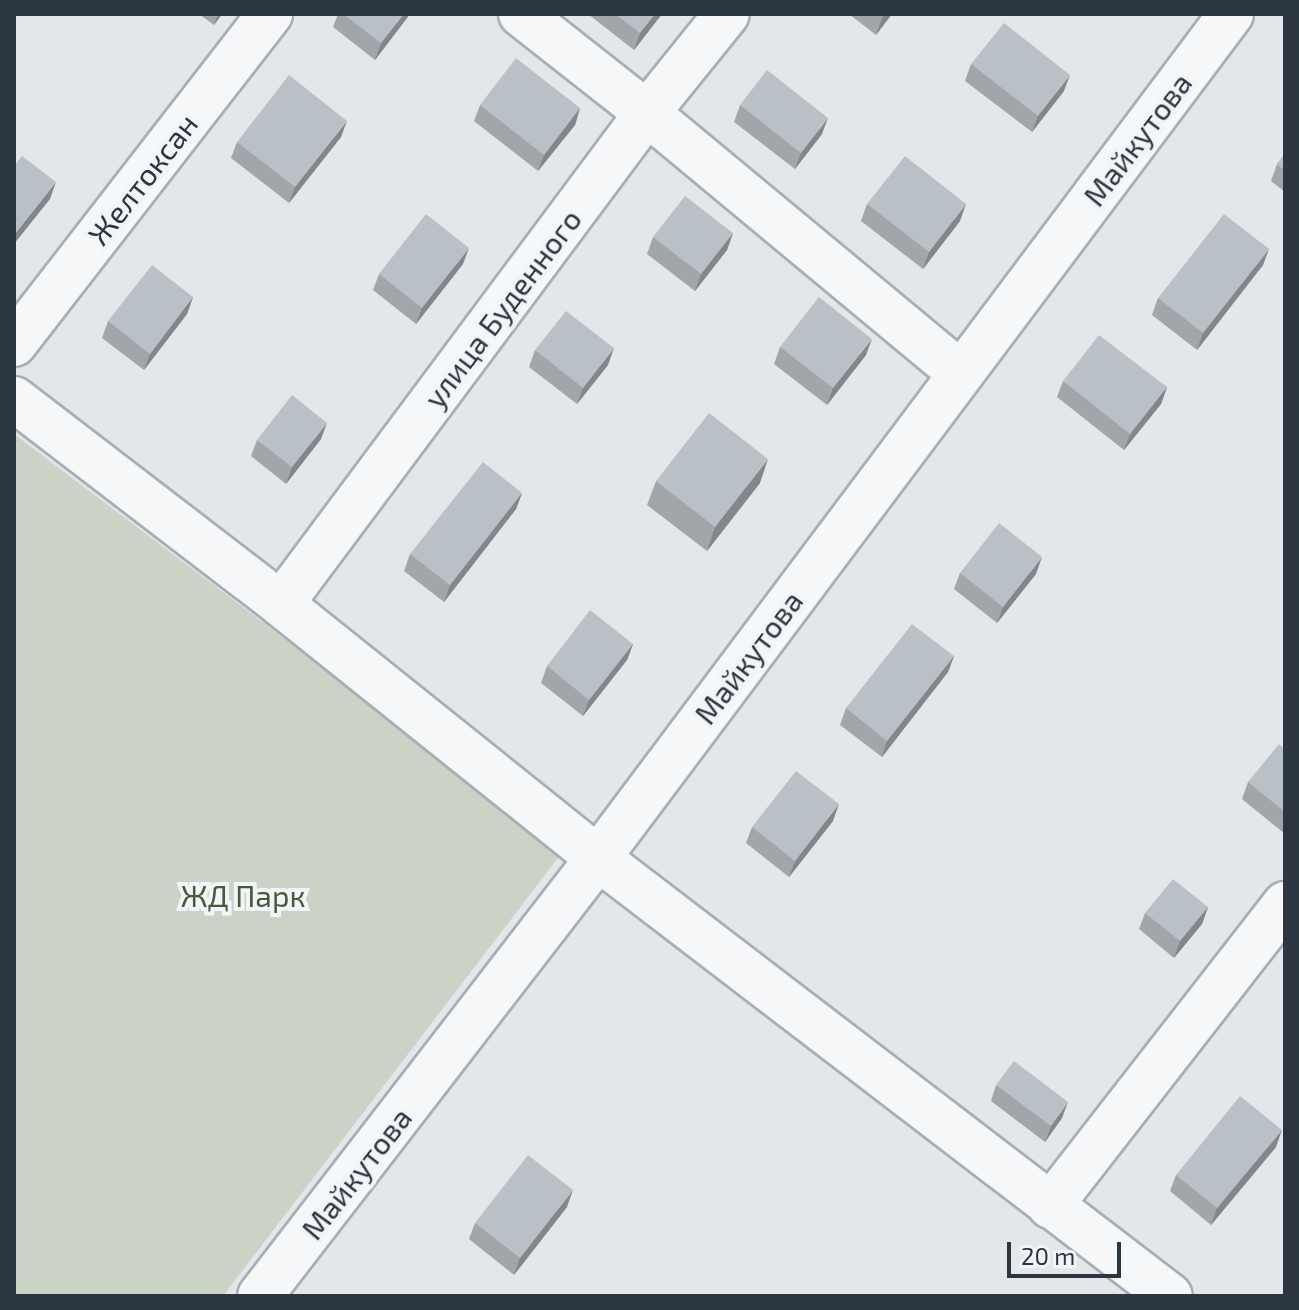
<!DOCTYPE html>
<html>
<head>
<meta charset="utf-8">
<style>
  body { margin:0 }
  #map { position:relative; width:1299px; height:1310px; overflow:hidden; background:#e3e7ea; font-family:"Exo 2",sans-serif }
  div>[style] { position:absolute }
  .green>* { inset:0; background:#cad3c5 }
  .roads { filter:drop-shadow(2px 0 #a8aeb4) drop-shadow(-2px 0 #a8aeb4) drop-shadow(0 2px #a8aeb4) drop-shadow(0 -2px #a8aeb4) }
  .minor>* { height:44px; margin:-22px; padding:0 22px; transform-origin:22px; border-radius:22px; background:#f5f7f8 }
  .wall>* { inset:0; background:#a0a6aa }
  .shaded-wall>* { inset:0; background:#82878b }
  .building>* { inset:0; background:#bac1c6 }
  span { translate:-50% -50%; white-space:nowrap; text-align:center; line-height:1.15; -webkit-text-stroke:8px #f2f5f7; paint-order:stroke }
  .street-label { font-size:30px; color:#2c3641 }
  .park-label { font-size:30px; color:#455c3a }
  .frame { position:absolute; inset:0; border:16px solid #2c3641; pointer-events:none }
  .scale { position:absolute; left:1007px; top:1242px; width:114px; height:36px; box-sizing:border-box; border:4px solid #2c3641; border-top:0; padding-left:10px; font-size:24px; line-height:28px; white-space:nowrap; color:#2c3641; -webkit-text-stroke:6px #f2f5f7; paint-order:stroke }
</style>
</head>
<body>
<div id="map">
  <div class="green">
    <div style="clip-path:polygon(14px 434px,564px 850px,223px 1296px,14px 1296px)"></div>
  </div>
  <div class="roads">
    <div class="minor">
      <div style="left:521px;top:14px;width:160px;rotate:38.2deg"></div>
      <div style="left:647px;top:113px;width:407px;rotate:39.7deg"></div>
      <div style="left:14px;top:344px;width:418px;rotate:-52.2deg"></div>
      <div style="left:14px;top:399px;width:337px;rotate:37.5deg"></div>
      <div style="left:281px;top:604px;width:406px;rotate:38.7deg"></div>
      <div style="left:598px;top:858px;width:720px;rotate:37.44deg"></div>
      <div style="left:281px;top:604px;width:612px;rotate:-53.3deg"></div>
      <div style="left:647px;top:113px;width:127px;rotate:-51.1deg"></div>
      <div style="left:1050px;top:1206px;width:383px;rotate:-52.1deg"></div>
      <div style="left:260px;top:1296px;width:553px;rotate:-52.34deg"></div>
      <div style="left:598px;top:858px;width:1055px;rotate:-53.13deg"></div>
    </div>
  </div>
  <div class="wall">
    <div style="clip-path:polygon(199px 14px,222px 14px,214px 25px)"></div>
    <div style="clip-path:polygon(338px 14px,410px 14px,375px 60px,333px 27px)"></div>
    <div style="clip-path:polygon(588px 14px,662px 14px,634px 50px)"></div>
    <div style="clip-path:polygon(849px 14px,892px 14px,876px 35px)"></div>
    <div style="clip-path:polygon(971px 64px,1064px 91px,1032px 132px,965px 81px)"></div>
    <div style="clip-path:polygon(480px 105px,580px 108px,575px 125px,538px 171px,474px 121px)"></div>
    <div style="clip-path:polygon(740px 105px,822px 134px,795px 169px,734px 122px)"></div>
    <div style="clip-path:polygon(341px 137px,289px 203px,231px 158px,237px 142px)"></div>
    <div style="clip-path:polygon(1285px 154px,1285px 192px,1271px 181px,1277px 164px)"></div>
    <div style="clip-path:polygon(867px 204px,960px 221px,923px 269px,861px 221px)"></div>
    <div style="clip-path:polygon(733px 233px,727px 250px,695px 291px,647px 254px,653px 237px)"></div>
    <div style="clip-path:polygon(463px 264px,416px 324px,373px 290px,379px 274px)"></div>
    <div style="clip-path:polygon(1263px 265px,1197px 350px,1152px 315px,1158px 298px)"></div>
    <div style="clip-path:polygon(193px 297px,187px 314px,144px 370px,102px 338px,108px 321px)"></div>
    <div style="clip-path:polygon(780px 347px,866px 355px,827px 405px,774px 364px)"></div>
    <div style="clip-path:polygon(535px 350px,608px 365px,577px 404px,529px 367px)"></div>
    <div style="clip-path:polygon(1063px 381px,1167px 387px,1161px 404px,1124px 450px,1057px 397px)"></div>
    <div style="clip-path:polygon(321px 439px,286px 484px,251px 456px,257px 440px)"></div>
    <div style="clip-path:polygon(656px 481px,760px 483px,707px 551px,647px 505px)"></div>
    <div style="clip-path:polygon(522px 493px,516px 509px,444px 602px,404px 571px,410px 554px)"></div>
    <div style="clip-path:polygon(960px 573px,1036px 574px,997px 623px,954px 589px)"></div>
    <div style="clip-path:polygon(633px 644px,627px 660px,583px 716px,541px 683px,547px 666px)"></div>
    <div style="clip-path:polygon(954px 656px,948px 672px,882px 757px,840px 725px,846px 708px)"></div>
    <div style="clip-path:polygon(1285px 749px,1285px 834px,1242px 799px,1248px 782px)"></div>
    <div style="clip-path:polygon(833px 821px,789px 877px,746px 843px,752px 827px)"></div>
    <div style="clip-path:polygon(1208px 907px,1202px 924px,1174px 958px,1139px 929px,1145px 913px)"></div>
    <div style="clip-path:polygon(996px 1085px,1062px 1118px,1045px 1142px,991px 1101px)"></div>
    <div style="clip-path:polygon(1276px 1147px,1211px 1225px,1170px 1191px,1176px 1175px)"></div>
    <div style="clip-path:polygon(567px 1207px,514px 1275px,469px 1239px,475px 1223px)"></div>
  </div>
  <div class="shaded-wall">
    <div style="clip-path:polygon(218px 14px,222px 14px,214px 25px)"></div>
    <div style="clip-path:polygon(404px 14px,410px 14px,375px 60px,381px 43px)"></div>
    <div style="clip-path:polygon(655px 14px,662px 14px,634px 50px,640px 33px)"></div>
    <div style="clip-path:polygon(885px 14px,892px 14px,876px 35px,882px 18px)"></div>
    <div style="clip-path:polygon(1070px 75px,1064px 91px,1032px 132px,1038px 116px)"></div>
    <div style="clip-path:polygon(580px 108px,575px 125px,538px 171px,544px 155px)"></div>
    <div style="clip-path:polygon(828px 118px,822px 134px,795px 169px,801px 153px)"></div>
    <div style="clip-path:polygon(347px 121px,341px 137px,289px 203px,295px 187px)"></div>
    <div style="clip-path:polygon(56px 182px,50px 199px,14px 244px,14px 235px)"></div>
    <div style="clip-path:polygon(966px 204px,960px 221px,923px 269px,929px 252px)"></div>
    <div style="clip-path:polygon(733px 233px,727px 250px,695px 291px,701px 274px)"></div>
    <div style="clip-path:polygon(469px 248px,463px 264px,416px 324px,422px 308px)"></div>
    <div style="clip-path:polygon(1269px 249px,1263px 265px,1197px 350px,1203px 333px)"></div>
    <div style="clip-path:polygon(193px 297px,187px 314px,144px 370px,150px 354px)"></div>
    <div style="clip-path:polygon(872px 339px,866px 355px,827px 405px,833px 388px)"></div>
    <div style="clip-path:polygon(614px 348px,608px 365px,577px 404px,583px 388px)"></div>
    <div style="clip-path:polygon(1167px 387px,1161px 404px,1124px 450px,1130px 434px)"></div>
    <div style="clip-path:polygon(327px 423px,321px 439px,286px 484px,292px 467px)"></div>
    <div style="clip-path:polygon(768px 459px,760px 483px,707px 551px,715px 527px)"></div>
    <div style="clip-path:polygon(522px 493px,516px 509px,444px 602px,450px 585px)"></div>
    <div style="clip-path:polygon(1042px 557px,1036px 574px,997px 623px,1003px 607px)"></div>
    <div style="clip-path:polygon(633px 644px,627px 660px,583px 716px,589px 700px)"></div>
    <div style="clip-path:polygon(954px 656px,948px 672px,882px 757px,887px 741px)"></div>
    <div style="clip-path:polygon(839px 804px,833px 821px,789px 877px,795px 861px)"></div>
    <div style="clip-path:polygon(1208px 907px,1202px 924px,1174px 958px,1180px 941px)"></div>
    <div style="clip-path:polygon(1068px 1102px,1062px 1118px,1045px 1142px,1051px 1126px)"></div>
    <div style="clip-path:polygon(1282px 1130px,1276px 1147px,1211px 1225px,1217px 1208px)"></div>
    <div style="clip-path:polygon(573px 1190px,567px 1207px,514px 1275px,520px 1258px)"></div>
  </div>
  <div class="building">
    <div style="clip-path:polygon(343px 14px,404px 14px,381px 43px)"></div>
    <div style="clip-path:polygon(615px 14px,655px 14px,640px 33px)"></div>
    <div style="clip-path:polygon(1004px 23px,1070px 75px,1038px 116px,971px 64px)"></div>
    <div style="clip-path:polygon(516px 58px,580px 108px,544px 155px,480px 105px)"></div>
    <div style="clip-path:polygon(767px 70px,828px 118px,801px 153px,740px 105px)"></div>
    <div style="clip-path:polygon(289px 75px,347px 121px,295px 187px,237px 142px)"></div>
    <div style="clip-path:polygon(1285px 154px,1285px 171px,1277px 164px)"></div>
    <div style="clip-path:polygon(22px 156px,56px 182px,14px 235px,14px 166px)"></div>
    <div style="clip-path:polygon(905px 156px,966px 204px,929px 252px,867px 204px)"></div>
    <div style="clip-path:polygon(685px 196px,733px 233px,701px 274px,653px 237px)"></div>
    <div style="clip-path:polygon(426px 214px,469px 248px,422px 308px,379px 274px)"></div>
    <div style="clip-path:polygon(1224px 214px,1269px 249px,1203px 333px,1158px 298px)"></div>
    <div style="clip-path:polygon(152px 265px,193px 297px,150px 354px,108px 321px)"></div>
    <div style="clip-path:polygon(819px 297px,872px 339px,833px 388px,780px 347px)"></div>
    <div style="clip-path:polygon(566px 311px,614px 348px,583px 388px,535px 350px)"></div>
    <div style="clip-path:polygon(1099px 335px,1167px 387px,1130px 434px,1063px 381px)"></div>
    <div style="clip-path:polygon(292px 395px,327px 423px,292px 467px,257px 440px)"></div>
    <div style="clip-path:polygon(709px 413px,768px 459px,715px 527px,656px 481px)"></div>
    <div style="clip-path:polygon(483px 462px,522px 493px,450px 585px,410px 554px)"></div>
    <div style="clip-path:polygon(999px 523px,1042px 557px,1003px 607px,960px 573px)"></div>
    <div style="clip-path:polygon(590px 610px,633px 644px,589px 700px,547px 666px)"></div>
    <div style="clip-path:polygon(912px 624px,954px 656px,887px 741px,846px 708px)"></div>
    <div style="clip-path:polygon(1279px 744px,1285px 749px,1285px 812px,1248px 782px)"></div>
    <div style="clip-path:polygon(796px 771px,839px 804px,795px 861px,752px 827px)"></div>
    <div style="clip-path:polygon(1173px 879px,1208px 907px,1180px 941px,1145px 913px)"></div>
    <div style="clip-path:polygon(1014px 1061px,1068px 1102px,1051px 1126px,996px 1085px)"></div>
    <div style="clip-path:polygon(1240px 1096px,1282px 1130px,1217px 1208px,1176px 1175px)"></div>
    <div style="clip-path:polygon(528px 1155px,573px 1190px,520px 1258px,475px 1223px)"></div>
  </div>
  <div class="street-label">
    <span style="left:1137px;top:139px;rotate:-53deg">Майкутова</span>
    <span style="left:142px;top:179px;rotate:-52deg">Желтоксан</span>
    <span style="left:502px;top:308px;rotate:-53deg">улица Буденного</span>
    <span style="left:748px;top:657px;rotate:-53deg">Майкутова</span>
    <span style="left:356px;top:1173px;rotate:-52deg">Майкутова</span>
  </div>
  <div class="park-label">
    <span style="left:243px;top:895px">ЖД Парк</span>
  </div>
  <div class="frame"></div>
  <div class="scale">20 m</div>
</div>
</body>
</html>
